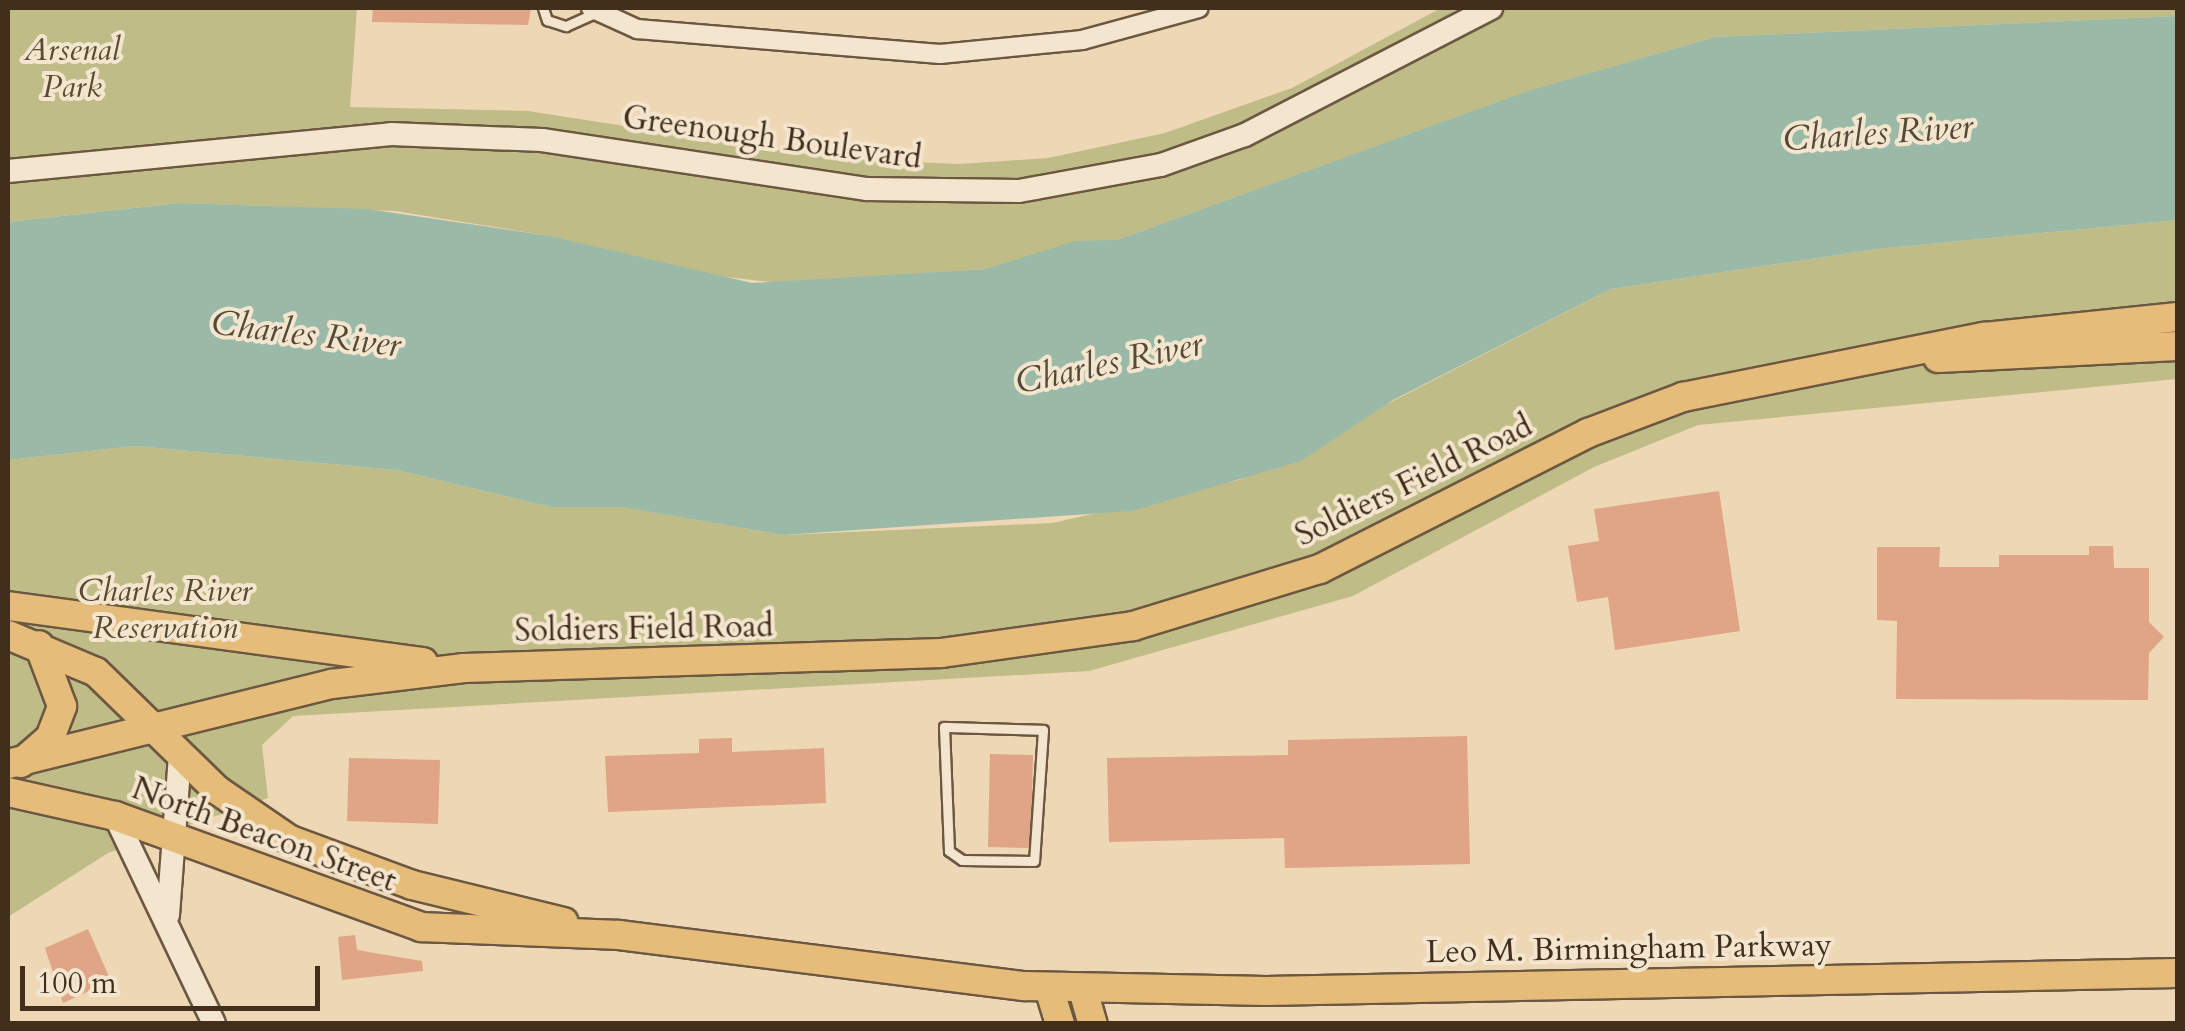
<!DOCTYPE html>
<html>
<head>
<meta charset="utf-8">
<style>
  body { margin:0 }
  #map { position:relative; width:2185px; height:1031px; overflow:hidden; background:#edd7b4; font-family:Cardo,serif }
  div>[style] { position:absolute }
  .green>* { inset:0; background:#c0bc87 }
  .water>* { inset:0; background:#9abaa7 }
  .building>* { inset:0; background:#dfa586 }
  .roads { filter:drop-shadow(2px 0 #6c5841) drop-shadow(-2px 0 #6c5841) drop-shadow(0 2px #6c5841) drop-shadow(0 -2px #6c5841) }
  .service>* { height:9px; margin:-4.5px; padding:0 4.5px; transform-origin:4.5px; border-radius:4.5px; background:#f3e5ce }
  .minor>* { height:18px; margin:-9px; padding:0 9px; transform-origin:9px; border-radius:9px; background:#f3e5ce }
  .tertiary>* { height:22px; margin:-11px; padding:0 11px; transform-origin:11px; border-radius:11px; background:#f3e5ce }
  .primary>* { height:28px; margin:-14px; padding:0 14px; transform-origin:14px; border-radius:14px; background:#e6bc7a }
  span { translate:-50% -50%; white-space:nowrap; text-align:center; line-height:1.15; -webkit-text-stroke:8px #f3e5ce; paint-order:stroke }
  .park-label { font-size:32px; color:#5a4a31; font-style:italic }
  .street-label { font-size:32px; color:#412e1b }
  .water-label { font-size:35px; color:#534a37; font-style:italic }
  .frame { position:absolute; inset:0; border:10px solid #412e1b; pointer-events:none }
  .scale { position:absolute; left:20px; top:966px; width:300px; height:45px; box-sizing:border-box; border:5px solid #412e1b; border-top:0; padding-left:12px; font-size:30px; line-height:35px; white-space:nowrap; color:#412e1b; -webkit-text-stroke:8px #f3e5ce; paint-order:stroke }
</style>
</head>
<body>
<div id="map">
  <div class="green">
    <div style="clip-path:polygon(8px 8px,357px 8px,350px 107px,528px 111px,837px 159px,959px 164px,1048px 158px,1165px 133px,1292px 88px,1441px 8px,2177px 8px,2178px 16px,1715px 37px,1532px 90px,1117px 240px,986px 269px,780px 283px,673px 271px,550px 236px,395px 211px,179px 203px,8px 222px)"></div>
    <div style="clip-path:polygon(2177px 220px,2177px 379px,1698px 425px,1594px 467px,1353px 596px,1089px 671px,293px 716px,262px 745px,268px 798px,108px 853px,8px 917px,8px 460px,135px 446px,397px 470px,551px 507px,623px 507px,783px 535px,1053px 523px,1239px 480px,1611px 289px,1877px 249px)"></div>
  </div>
  <div class="water">
    <div style="clip-path:polygon(2177px 16px,2177px 220px,1877px 249px,1611px 289px,1393px 400px,1301px 461px,1132px 511px,783px 535px,622px 507px,551px 507px,397px 470px,135px 446px,8px 460px,8px 222px,179px 203px,367px 209px,550px 236px,752px 283px,986px 269px,1075px 241px,1117px 240px,1531px 90px,1715px 37px)"></div>
  </div>
  <div class="building">
    <div style="clip-path:polygon(373px 8px,531px 8px,528px 25px,372px 22px)"></div>
    <div style="clip-path:polygon(1719px 491px,1740px 631px,1615px 650px,1608px 597px,1577px 602px,1568px 546px,1599px 541px,1594px 509px)"></div>
    <div style="clip-path:polygon(2089px 546px,2113px 546px,2114px 568px,2149px 568px,2149px 622px,2164px 637px,2149px 653px,2148px 700px,1896px 699px,1897px 621px,1877px 620px,1877px 547px,1940px 547px,1939px 567px,1999px 567px,1999px 555px,2089px 555px)"></div>
    <div style="clip-path:polygon(1467px 736px,1470px 864px,1285px 868px,1284px 838px,1109px 842px,1107px 758px,1288px 755px,1288px 740px)"></div>
    <div style="clip-path:polygon(732px 738px,732px 752px,824px 748px,826px 803px,608px 812px,605px 756px,699px 753px,699px 739px)"></div>
    <div style="clip-path:polygon(990px 754px,1033px 755px,1031px 848px,988px 847px)"></div>
    <div style="clip-path:polygon(349px 758px,440px 760px,438px 824px,347px 821px)"></div>
    <div style="clip-path:polygon(88px 929px,111px 981px,63px 1003px,45px 948px)"></div>
    <div style="clip-path:polygon(355px 935px,357px 950px,422px 961px,423px 971px,342px 980px,338px 937px)"></div>
  </div>
  <div class="roads">
    <div class="service">
      <div style="left:543px;top:8px;width:13px;rotate:72deg"></div>
      <div style="left:547px;top:20px;width:20px;rotate:18deg"></div>
      <div style="left:566px;top:26px;width:32px;rotate:-24deg"></div>
      <div style="left:944px;top:727px;width:99px;rotate:1.7deg"></div>
      <div style="left:1043px;top:730px;width:131px;rotate:93.9deg"></div>
      <div style="left:1034px;top:861px;width:72px;rotate:-179.2deg"></div>
      <div style="left:962px;top:860px;width:16px;rotate:-145deg"></div>
      <div style="left:949px;top:851px;width:124px;rotate:-92.3deg"></div>
    </div>
    <div class="minor">
      <div style="left:591px;top:8px;width:51px;rotate:24.5deg"></div>
      <div style="left:637px;top:29px;width:304px;rotate:4.7deg"></div>
      <div style="left:940px;top:54px;width:143px;rotate:-5.6deg"></div>
      <div style="left:1082px;top:40px;width:121px;rotate:-15.3deg"></div>
    </div>
    <div class="tertiary">
      <div style="left:8px;top:171px;width:385px;rotate:-5.5deg"></div>
      <div style="left:391px;top:134px;width:151px;rotate:2.3deg"></div>
      <div style="left:542px;top:140px;width:329px;rotate:8.6deg"></div>
      <div style="left:867px;top:189px;width:152px;rotate:0.8deg"></div>
      <div style="left:1019px;top:191px;width:144px;rotate:-10.4deg"></div>
      <div style="left:1161px;top:165px;width:89px;rotate:-19.7deg"></div>
      <div style="left:1245px;top:135px;width:277px;rotate:-27.3deg"></div>
      <div style="left:115px;top:816px;width:230px;rotate:64.5deg"></div>
      <div style="left:168px;top:915px;width:161px;rotate:-85.7deg"></div>
    </div>
    <div class="primary">
      <div style="left:1938px;top:358px;width:240px;rotate:-2.9deg"></div>
      <div style="left:8px;top:606px;width:419px;rotate:7.7deg"></div>
      <div style="left:8px;top:635px;width:95px;rotate:22.8deg"></div>
      <div style="left:96px;top:672px;width:169px;rotate:44.3deg"></div>
      <div style="left:217px;top:790px;width:88px;rotate:34.4deg"></div>
      <div style="left:290px;top:840px;width:130px;rotate:20.2deg"></div>
      <div style="left:412px;top:885px;width:156px;rotate:13.7deg"></div>
      <div style="left:21px;top:763px;width:38px;rotate:-41deg"></div>
      <div style="left:50px;top:738px;width:34px;rotate:-69deg"></div>
      <div style="left:62px;top:706px;width:65px;rotate:-110.7deg"></div>
      <div style="left:8px;top:764px;width:334px;rotate:-13.9deg"></div>
      <div style="left:332px;top:684px;width:133px;rotate:-6.9deg"></div>
      <div style="left:464px;top:668px;width:478px;rotate:-1.8deg"></div>
      <div style="left:942px;top:653px;width:193px;rotate:-8deg"></div>
      <div style="left:1133px;top:626px;width:195px;rotate:-17deg"></div>
      <div style="left:1320px;top:569px;width:301px;rotate:-26.9deg"></div>
      <div style="left:1588px;top:433px;width:102px;rotate:-20.8deg"></div>
      <div style="left:1683px;top:397px;width:307px;rotate:-11.3deg"></div>
      <div style="left:1984px;top:337px;width:195px;rotate:-5.9deg"></div>
      <div style="left:8px;top:792px;width:110px;rotate:12.6deg"></div>
      <div style="left:115px;top:816px;width:326px;rotate:19.9deg"></div>
      <div style="left:421px;top:927px;width:198px;rotate:2.3deg"></div>
      <div style="left:619px;top:935px;width:408px;rotate:7.2deg"></div>
      <div style="left:1024px;top:986px;width:242px;rotate:1.2deg"></div>
      <div style="left:1266px;top:991px;width:912px;rotate:-1.13deg"></div>
      <div style="left:1049px;top:988px;width:38px;rotate:73deg"></div>
      <div style="left:1083px;top:990px;width:35px;rotate:74deg"></div>
    </div>
  </div>
  <div class="park-label">
    <span style="left:72px;top:69px">Arsenal<br>Park</span>
    <span style="left:165px;top:610px">Charles River<br>Reservation</span>
  </div>
  <div class="street-label">
    <span style="left:772px;top:138px;rotate:8deg">Greenough Boulevard</span>
    <span style="left:1414px;top:481px;rotate:-26deg">Soldiers Field Road</span>
    <span style="left:644px;top:629px;rotate:-1deg">Soldiers Field Road</span>
    <span style="left:264px;top:835px;rotate:20deg">North Beacon Street</span>
    <span style="left:1629px;top:949px;rotate:-1deg">Leo M. Birmingham Parkway</span>
  </div>
  <div class="water-label">
    <span style="left:1878px;top:133px;rotate:-4deg">Charles River</span>
    <span style="left:306px;top:334px;rotate:7deg">Charles River</span>
    <span style="left:1109px;top:363px;rotate:-12deg">Charles River</span>
  </div>
  <div class="frame"></div>
  <div class="scale">100 m</div>
</div>
</body>
</html>
